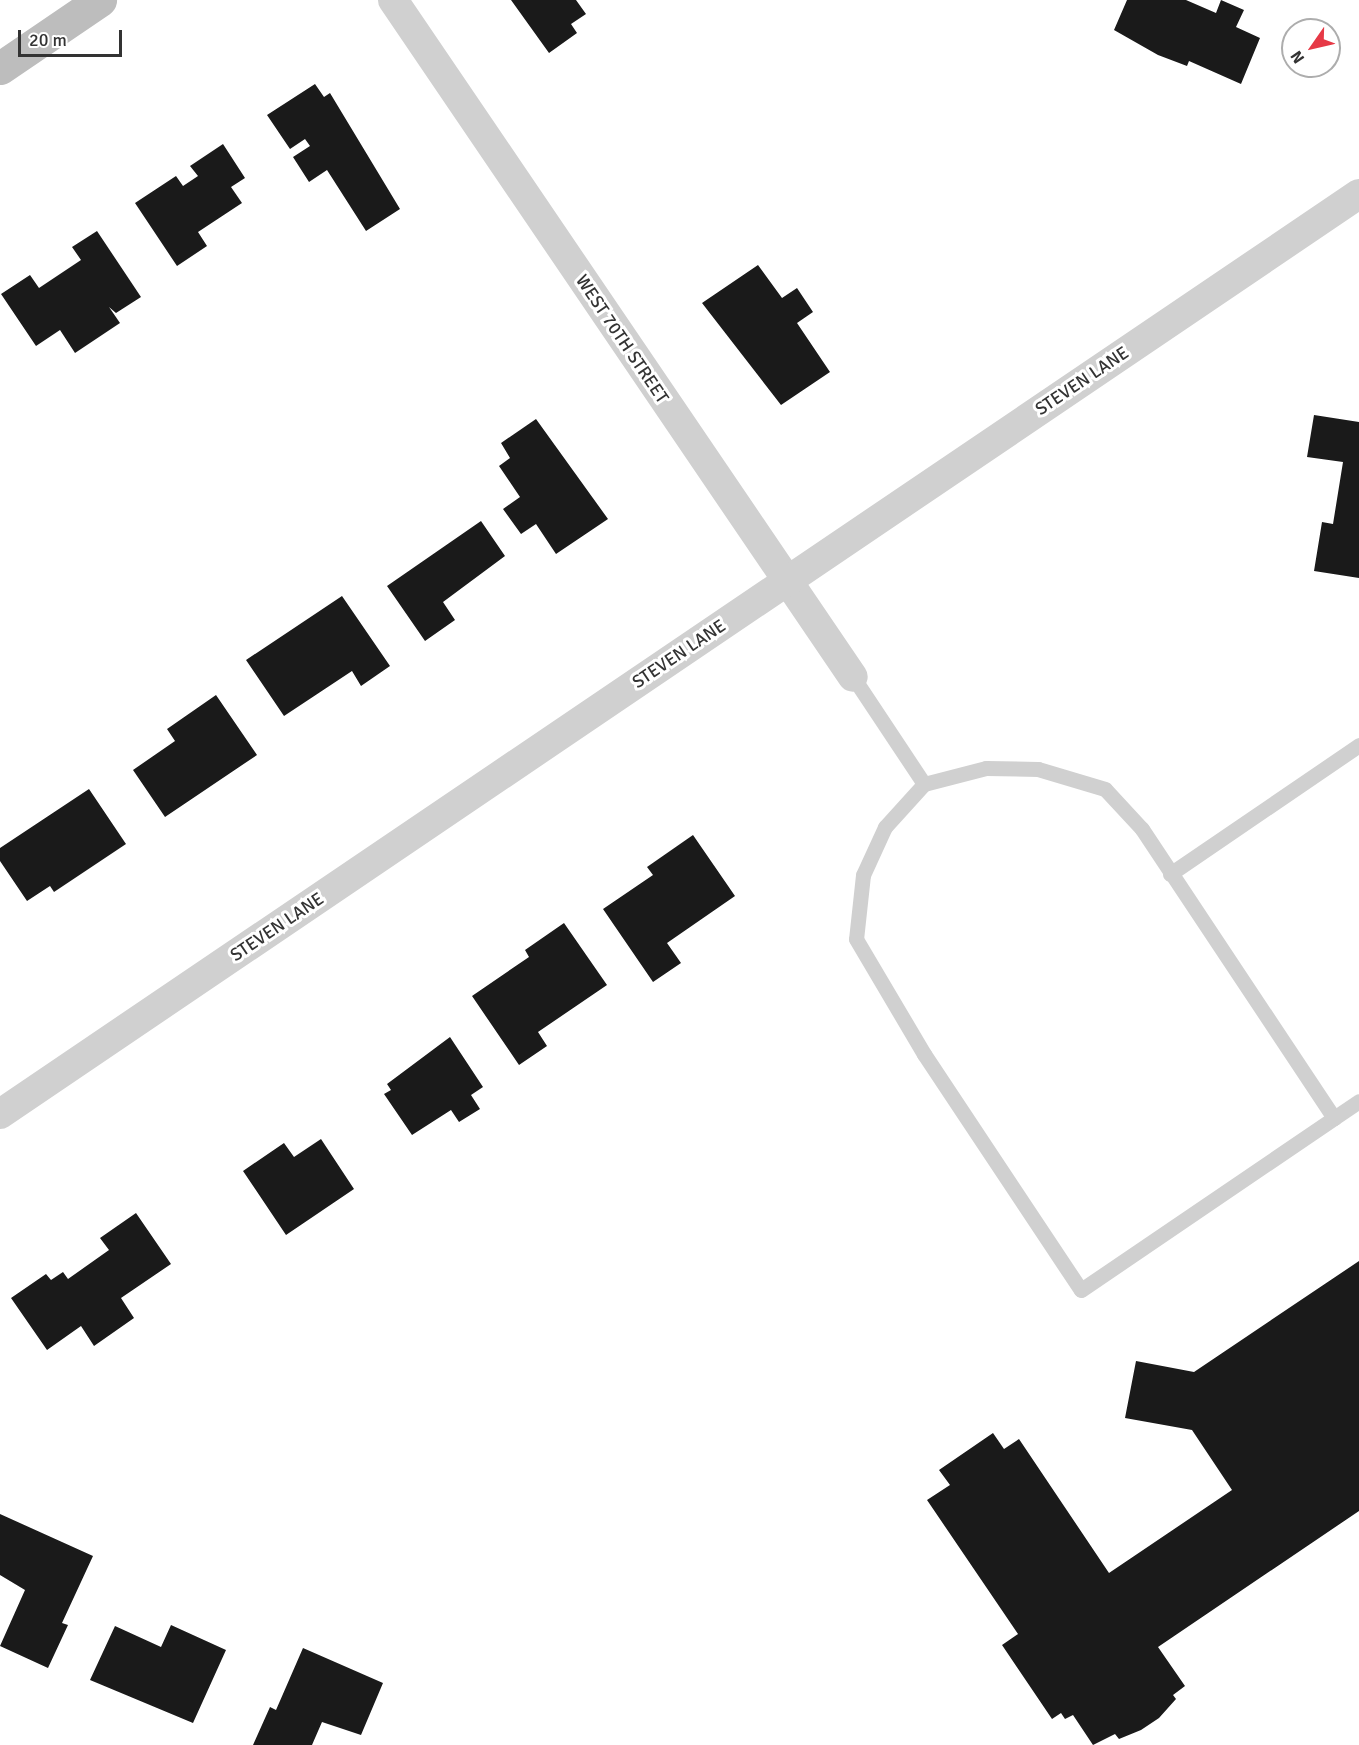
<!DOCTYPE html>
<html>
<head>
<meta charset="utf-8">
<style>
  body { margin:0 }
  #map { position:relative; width:1359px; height:1745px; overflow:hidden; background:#fff; font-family:Signika,sans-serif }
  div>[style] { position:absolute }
  .building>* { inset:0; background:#1a1a1a }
  .lane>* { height:15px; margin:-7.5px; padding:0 7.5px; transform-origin:7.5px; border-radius:7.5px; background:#d0d0d0 }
  .street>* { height:30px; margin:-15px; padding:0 15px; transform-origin:15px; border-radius:15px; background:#d0d0d0 }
  .secondary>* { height:33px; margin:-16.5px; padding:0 16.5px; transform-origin:16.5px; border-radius:16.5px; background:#bdbdbd }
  span { translate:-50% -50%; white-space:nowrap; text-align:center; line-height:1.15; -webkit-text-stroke:6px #fff; paint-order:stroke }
  .street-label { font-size:18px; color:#333 }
  .north { position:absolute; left:1281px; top:18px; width:60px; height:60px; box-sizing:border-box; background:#fff; border:2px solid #adadad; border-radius:50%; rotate:236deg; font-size:16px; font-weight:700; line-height:24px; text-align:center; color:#333 }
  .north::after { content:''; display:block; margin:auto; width:21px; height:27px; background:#e63946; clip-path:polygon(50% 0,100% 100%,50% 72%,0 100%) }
  .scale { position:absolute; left:18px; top:30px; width:104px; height:27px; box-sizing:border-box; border:3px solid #333; border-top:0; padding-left:8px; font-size:18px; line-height:21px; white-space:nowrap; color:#333; -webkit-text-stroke:4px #fff; paint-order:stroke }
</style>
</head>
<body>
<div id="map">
  <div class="building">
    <div style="clip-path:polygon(511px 0,576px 0,586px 14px,571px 24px,577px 33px,549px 53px)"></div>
    <div style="clip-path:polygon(1127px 0,1186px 0,1216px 13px,1221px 0,1244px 10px,1236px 27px,1260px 38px,1241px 84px,1189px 61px,1187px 66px,1158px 55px,1114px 30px)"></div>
    <div style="clip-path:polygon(315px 84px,324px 97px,330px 93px,400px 209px,366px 231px,327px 170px,309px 182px,293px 157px,310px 146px,305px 139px,290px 149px,267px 115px)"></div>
    <div style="clip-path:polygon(223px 144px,245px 178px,231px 187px,242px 203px,198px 232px,207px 246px,177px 266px,135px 203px,176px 176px,183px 186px,198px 176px,190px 166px)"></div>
    <div style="clip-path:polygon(97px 231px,141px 297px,116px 313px,109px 307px,120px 323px,75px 353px,60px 330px,36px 346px,1px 294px,30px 275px,39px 288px,81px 260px,72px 247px)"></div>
    <div style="clip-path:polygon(758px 265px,782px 298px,797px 288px,813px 312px,797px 323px,830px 372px,781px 405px,702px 303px)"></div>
    <div style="clip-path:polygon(1314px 415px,1359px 422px,1359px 578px,1314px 571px,1322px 522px,1333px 524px,1343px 462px,1307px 457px)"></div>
    <div style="clip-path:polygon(536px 419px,608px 519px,556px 554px,536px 524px,521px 534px,503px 509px,520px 497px,499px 466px,510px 458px,501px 443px)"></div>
    <div style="clip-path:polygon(481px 521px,505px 556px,443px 602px,455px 620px,425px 641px,387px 586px)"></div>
    <div style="clip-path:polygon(342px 596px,390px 666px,361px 686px,352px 671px,284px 716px,246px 660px)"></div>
    <div style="clip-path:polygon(216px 695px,257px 755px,165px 817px,133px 770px,175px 741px,167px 729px)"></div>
    <div style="clip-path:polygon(89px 789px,126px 844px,54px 892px,50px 886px,27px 901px,0 861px,0 848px)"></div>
    <div style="clip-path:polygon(693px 835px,735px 896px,667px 943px,681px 963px,653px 982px,603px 909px,653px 875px,647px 867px)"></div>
    <div style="clip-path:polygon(564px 923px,607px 985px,538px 1032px,547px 1046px,519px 1065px,472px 996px,529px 957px,525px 950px)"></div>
    <div style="clip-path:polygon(450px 1037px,483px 1087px,471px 1095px,480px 1109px,459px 1122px,451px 1110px,412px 1135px,384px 1094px,391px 1090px,387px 1084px)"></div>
    <div style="clip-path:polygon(321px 1139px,354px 1189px,286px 1235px,243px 1171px,284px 1143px,294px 1157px)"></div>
    <div style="clip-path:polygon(136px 1213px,171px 1264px,121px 1298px,134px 1318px,94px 1346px,81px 1326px,47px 1350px,11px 1298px,46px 1274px,51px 1280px,63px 1272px,68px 1279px,109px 1250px,100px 1238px)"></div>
    <div style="clip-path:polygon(1359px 1261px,1359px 1511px,1158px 1647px,1185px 1686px,1173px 1695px,1176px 1699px,1159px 1718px,1141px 1730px,1119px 1739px,1115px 1734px,1093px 1745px,1073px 1715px,1065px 1719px,1061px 1713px,1052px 1719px,1002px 1645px,1018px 1634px,927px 1500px,950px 1485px,939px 1470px,993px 1433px,1004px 1449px,1019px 1439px,1109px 1573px,1232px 1490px,1192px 1430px,1125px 1418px,1136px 1361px,1194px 1372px)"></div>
    <div style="clip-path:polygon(0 1514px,93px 1556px,62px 1623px,68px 1625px,48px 1668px,0 1646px,25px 1590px,0 1575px)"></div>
    <div style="clip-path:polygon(171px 1625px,226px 1650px,193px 1723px,90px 1680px,115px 1626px,161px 1647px)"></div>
    <div style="clip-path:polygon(303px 1648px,383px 1683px,361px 1735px,322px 1722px,312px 1745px,253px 1745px,270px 1707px,276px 1710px)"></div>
  </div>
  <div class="lane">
    <div style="left:853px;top:677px;width:128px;rotate:56.4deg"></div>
    <div style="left:1170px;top:874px;width:229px;rotate:-34.3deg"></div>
    <div style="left:1334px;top:1118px;width:347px;rotate:-123.6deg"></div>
    <div style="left:1142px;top:829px;width:54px;rotate:-132.8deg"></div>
    <div style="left:1105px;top:789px;width:70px;rotate:-163.4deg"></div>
    <div style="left:1038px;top:769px;width:52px;rotate:-178.9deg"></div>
    <div style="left:986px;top:768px;width:64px;rotate:165.5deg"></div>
    <div style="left:924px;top:784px;width:58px;rotate:132.2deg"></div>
    <div style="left:885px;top:827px;width:53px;rotate:114.6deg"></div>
    <div style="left:863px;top:875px;width:64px;rotate:96.2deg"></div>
    <div style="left:856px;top:939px;width:134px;rotate:59.4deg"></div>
    <div style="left:924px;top:1054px;width:283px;rotate:56.4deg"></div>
    <div style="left:1081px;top:1290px;width:306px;rotate:-34.2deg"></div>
    <div style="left:1334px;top:1118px;width:30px;rotate:-34deg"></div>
  </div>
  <div class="street">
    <div style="left:393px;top:0;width:818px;rotate:55.81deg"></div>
    <div style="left:0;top:1114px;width:1641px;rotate:-34.1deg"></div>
  </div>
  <div class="secondary">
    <div style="left:0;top:68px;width:121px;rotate:-34.2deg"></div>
  </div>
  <div class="street-label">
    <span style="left:622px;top:339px;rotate:56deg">WEST 70TH STREET</span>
    <span style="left:1082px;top:381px;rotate:-34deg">STEVEN LANE</span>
    <span style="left:679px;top:654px;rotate:-34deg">STEVEN LANE</span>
    <span style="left:277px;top:927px;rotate:-34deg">STEVEN LANE</span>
  </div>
  <div class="north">N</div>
  <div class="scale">20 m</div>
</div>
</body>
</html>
